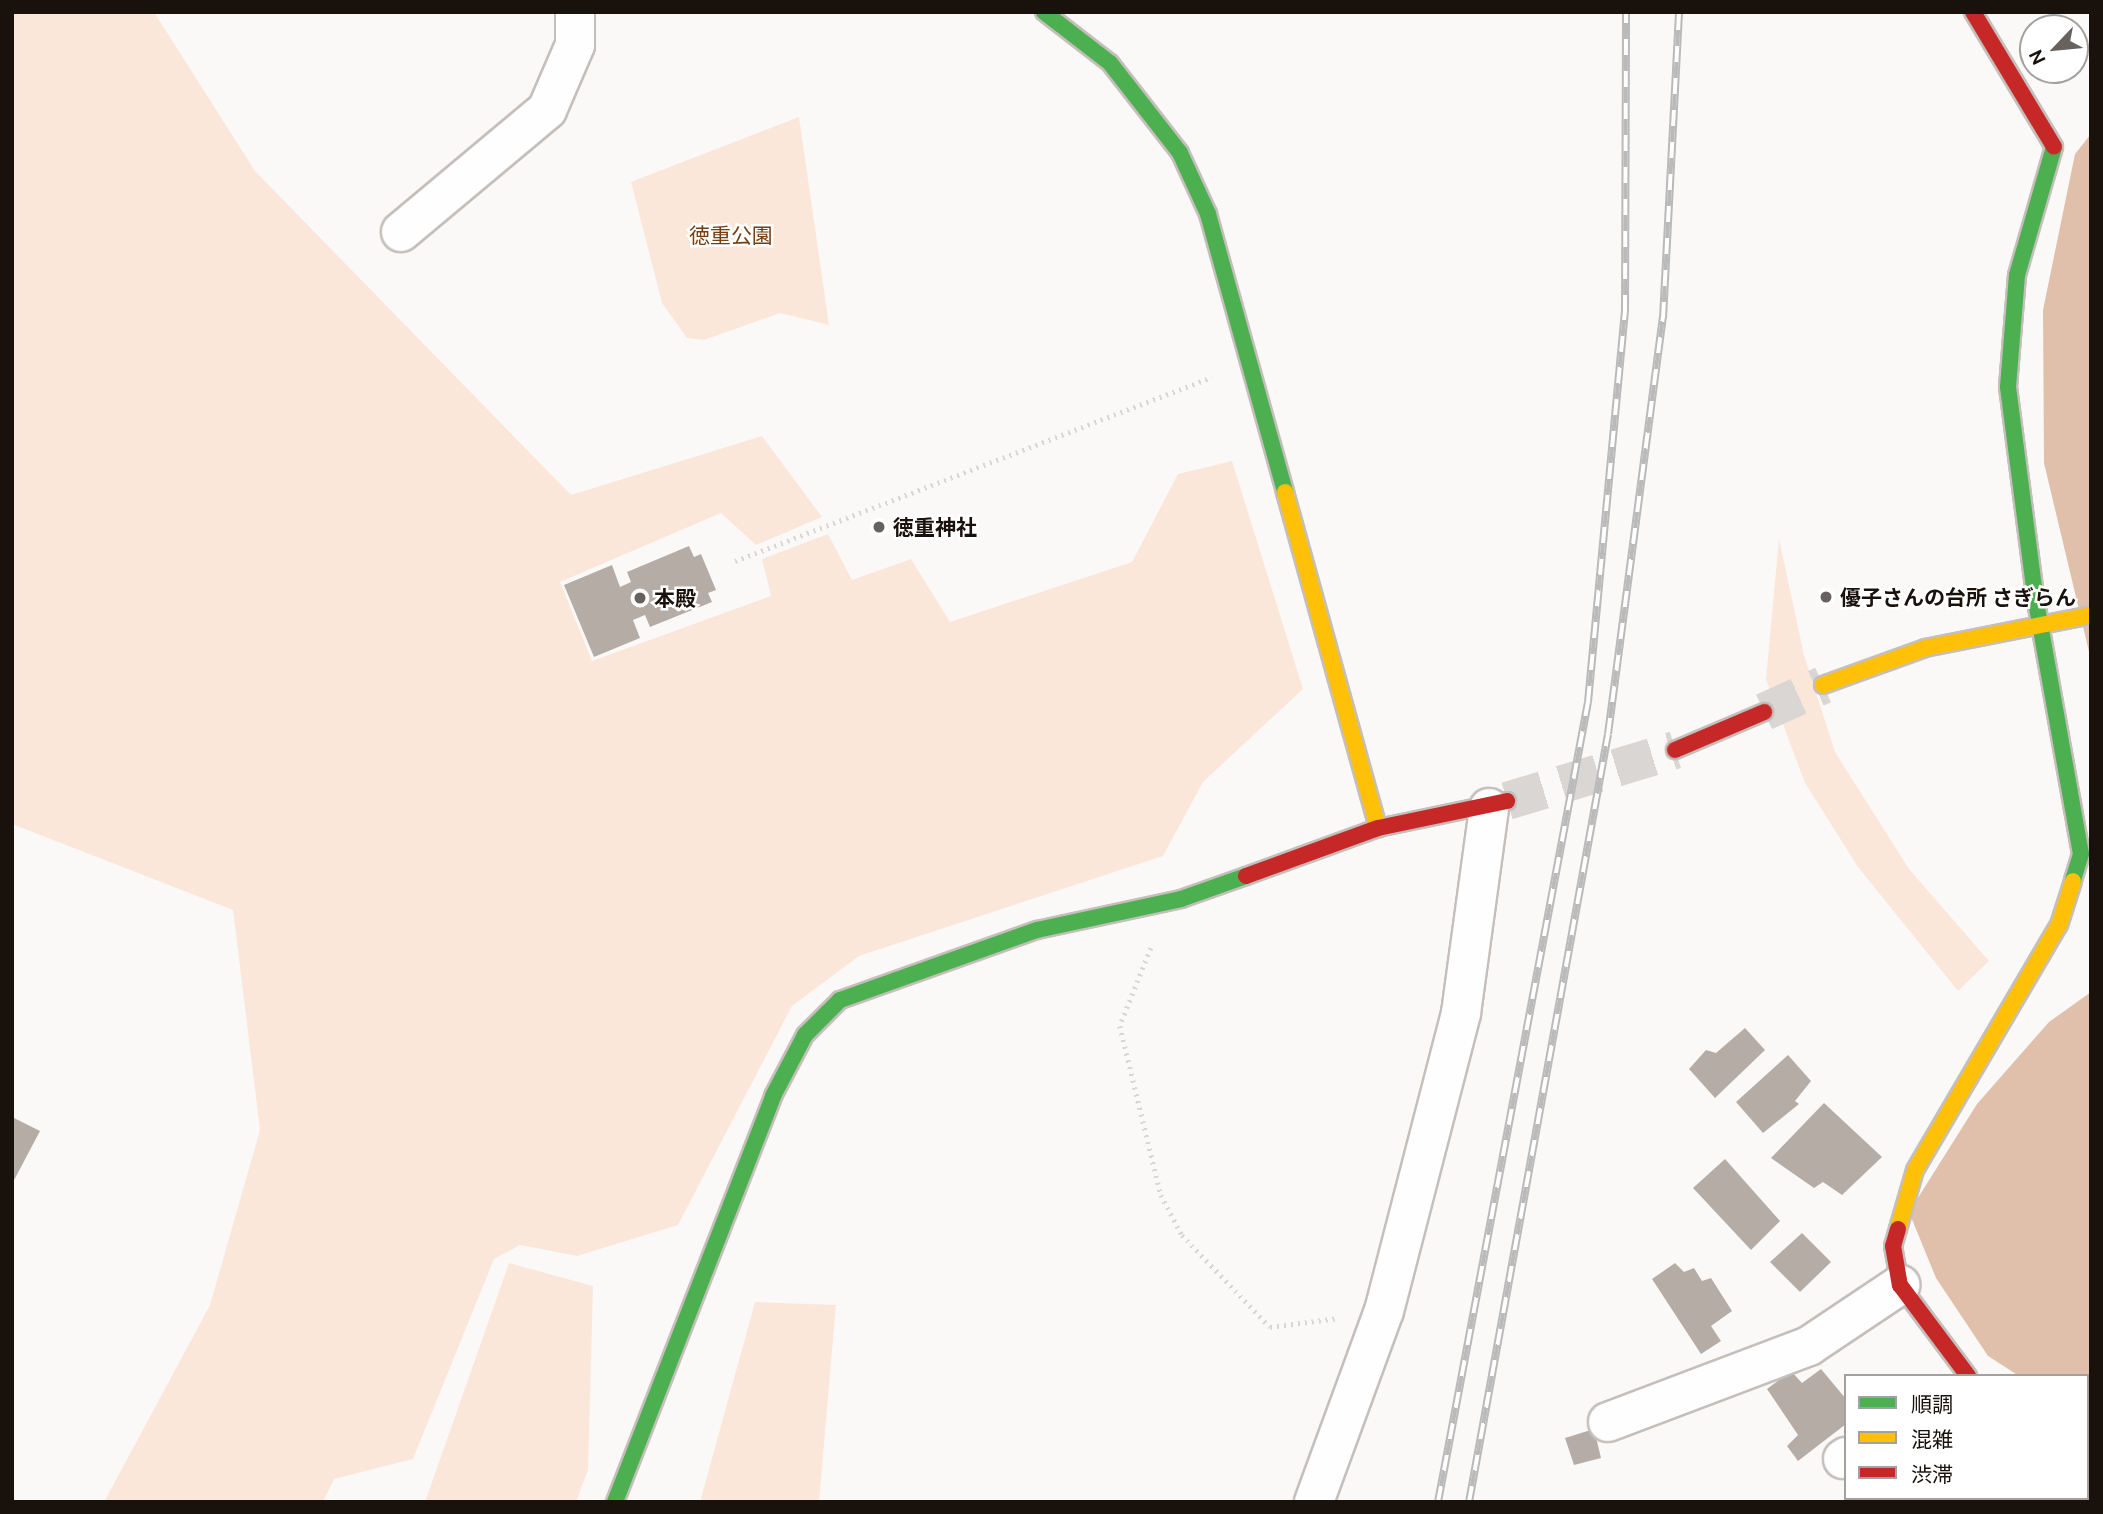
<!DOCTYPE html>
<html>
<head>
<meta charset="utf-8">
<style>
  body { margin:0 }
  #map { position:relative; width:2103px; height:1514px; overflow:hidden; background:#fbf9f7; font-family:Ubuntu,"Noto Sans JP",sans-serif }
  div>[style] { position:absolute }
  .green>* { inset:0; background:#fbe7da }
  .water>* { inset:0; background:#e1c0ab }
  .building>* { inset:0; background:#b5aca6 }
  .secondary-tunnel>* { height:38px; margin-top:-19px; transform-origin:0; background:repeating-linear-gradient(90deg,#d9d6d4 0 38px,transparent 0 57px) }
  .path>* { height:4.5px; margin-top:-2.25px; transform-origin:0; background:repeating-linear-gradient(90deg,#d8d7d6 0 2px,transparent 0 7px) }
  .roads { filter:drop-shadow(2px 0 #c5bfbc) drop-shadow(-2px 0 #c5bfbc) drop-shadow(0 2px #c5bfbc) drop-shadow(0 -2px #c5bfbc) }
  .street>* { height:38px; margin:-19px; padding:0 19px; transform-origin:19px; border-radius:19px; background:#fefefe }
  .fast>* { height:16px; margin:-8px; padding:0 8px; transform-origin:8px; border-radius:8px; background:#4caf50 }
  .slow>* { height:16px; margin:-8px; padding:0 8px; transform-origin:8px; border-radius:8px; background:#ffc107 }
  .jam>* { height:16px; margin:-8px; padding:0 8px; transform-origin:8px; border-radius:8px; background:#c62828 }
  .rail>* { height:8px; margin-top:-4px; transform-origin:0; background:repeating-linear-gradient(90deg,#fff 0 16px,#bbbaba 0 32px); box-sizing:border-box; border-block:2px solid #bbbaba }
  .dots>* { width:19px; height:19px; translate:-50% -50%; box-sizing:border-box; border:4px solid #fff; border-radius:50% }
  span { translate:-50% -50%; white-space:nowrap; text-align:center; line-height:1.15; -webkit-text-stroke:5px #fff; paint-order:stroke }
  .park-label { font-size:21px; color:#763d0e }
  .poi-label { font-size:21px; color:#19110c; font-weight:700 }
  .left { translate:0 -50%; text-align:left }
  .frame { position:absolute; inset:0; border:14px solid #19110c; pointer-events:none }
  .legend { position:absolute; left:1844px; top:1374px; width:245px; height:126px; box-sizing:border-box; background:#fff; border:2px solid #a3a09e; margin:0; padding:9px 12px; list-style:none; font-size:21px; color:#19110c }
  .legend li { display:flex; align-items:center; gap:14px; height:35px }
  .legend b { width:35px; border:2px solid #a3a09e }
  .north { position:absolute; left:2019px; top:14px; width:70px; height:70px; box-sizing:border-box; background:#fff; border:2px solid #a3a09e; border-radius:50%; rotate:244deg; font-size:19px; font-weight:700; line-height:28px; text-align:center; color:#19110c }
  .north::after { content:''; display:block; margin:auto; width:24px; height:32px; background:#68625e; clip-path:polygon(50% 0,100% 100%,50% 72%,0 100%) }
</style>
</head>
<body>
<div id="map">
  <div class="green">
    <div style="clip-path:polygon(12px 12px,154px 12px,255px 171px,571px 495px,762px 436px,822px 517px,756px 545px,721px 513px,560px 582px,592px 661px,771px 596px,762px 559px,828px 534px,852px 580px,911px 559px,950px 622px,1132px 562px,1178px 474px,1232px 461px,1303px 689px,1203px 782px,1163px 856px,859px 956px,792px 1006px,678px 1225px,577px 1256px,520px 1245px,494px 1259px,413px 1459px,334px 1479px,323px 1502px,104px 1502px,210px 1305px,260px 1130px,233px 910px,12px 824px)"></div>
    <div style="clip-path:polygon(799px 117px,829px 325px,780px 313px,704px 340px,687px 338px,662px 303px,631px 182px)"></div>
    <div style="clip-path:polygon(1779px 539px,1804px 655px,1835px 752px,1909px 869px,1989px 961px,1958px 991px,1858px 867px,1805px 783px,1766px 679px)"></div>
    <div style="clip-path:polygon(509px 1263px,593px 1286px,588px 1470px,576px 1502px,425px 1502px)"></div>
    <div style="clip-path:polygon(755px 1302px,836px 1305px,819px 1502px,700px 1502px)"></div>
  </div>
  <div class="water">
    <div style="clip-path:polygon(2091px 134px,2091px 660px,2044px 463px,2043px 310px,2075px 154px)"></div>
    <div style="clip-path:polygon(2091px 992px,2091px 1422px,2087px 1376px,2019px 1376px,1988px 1356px,1936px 1278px,1909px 1212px,1977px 1104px,2049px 1022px)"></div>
  </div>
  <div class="building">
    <div style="clip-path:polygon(689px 546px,694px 557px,701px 554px,716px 590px,708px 593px,712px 602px,650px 627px,645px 615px,633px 620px,640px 638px,594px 657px,564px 585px,612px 565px,620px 587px,631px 582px,627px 572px)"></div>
    <div style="clip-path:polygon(1745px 1028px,1765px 1050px,1715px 1098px,1689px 1069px,1706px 1050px,1716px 1053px)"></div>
    <div style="clip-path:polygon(1788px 1055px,1811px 1081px,1795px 1101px,1799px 1104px,1763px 1133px,1736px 1102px)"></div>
    <div style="clip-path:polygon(1824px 1103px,1882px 1157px,1842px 1195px,1823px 1182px,1814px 1188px,1771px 1158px)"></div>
    <div style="clip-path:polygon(12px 1117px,40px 1131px,12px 1184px)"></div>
    <div style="clip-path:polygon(1725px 1159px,1780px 1221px,1751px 1250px,1693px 1188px)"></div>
    <div style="clip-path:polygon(1802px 1233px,1831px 1262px,1800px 1292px,1770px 1262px)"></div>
    <div style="clip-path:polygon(1675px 1263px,1684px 1272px,1694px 1268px,1702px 1281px,1711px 1278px,1732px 1311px,1711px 1326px,1721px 1341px,1701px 1354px,1652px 1279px)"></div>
    <div style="clip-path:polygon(1821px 1369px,1846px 1399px,1846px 1424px,1798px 1461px,1787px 1446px,1798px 1435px,1767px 1389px,1791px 1371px,1802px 1383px)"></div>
    <div style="clip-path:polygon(1594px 1429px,1601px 1458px,1574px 1465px,1565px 1438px)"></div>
    <div style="clip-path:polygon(1895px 1498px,1970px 1498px,1973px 1502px,1898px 1502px)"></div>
  </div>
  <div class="secondary-tunnel">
    <div style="left:1764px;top:712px;width:65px;rotate:-24.6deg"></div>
    <div style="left:1507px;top:801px;width:176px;rotate:-16.9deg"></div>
  </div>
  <div class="path">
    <div style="left:735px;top:561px;width:511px;rotate:-21.09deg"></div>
    <div style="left:1151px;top:948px;width:84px;rotate:111.7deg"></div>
    <div style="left:1120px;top:1026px;width:174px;rotate:76.4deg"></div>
    <div style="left:1161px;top:1195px;width:45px;rotate:62.3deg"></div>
    <div style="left:1182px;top:1235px;width:127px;rotate:46.3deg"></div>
    <div style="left:1270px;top:1327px;width:69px;rotate:-7.5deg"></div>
  </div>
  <div class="roads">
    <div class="street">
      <div style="left:401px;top:232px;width:190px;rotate:-39.9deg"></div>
      <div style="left:547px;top:110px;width:71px;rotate:-66.7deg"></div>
      <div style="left:575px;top:45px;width:33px;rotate:-90deg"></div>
      <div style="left:1608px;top:1422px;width:215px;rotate:-20.7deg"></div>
      <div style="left:1809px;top:1346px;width:110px;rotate:-33.8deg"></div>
      <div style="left:1843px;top:1459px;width:4px;rotate:-34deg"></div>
      <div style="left:2087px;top:1477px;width:4px;rotate:27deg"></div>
      <div style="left:1314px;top:1502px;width:203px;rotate:-69.9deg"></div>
      <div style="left:1384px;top:1311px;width:308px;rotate:-75.5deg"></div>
      <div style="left:1461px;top:1013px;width:207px;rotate:-82.2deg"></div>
    </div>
    <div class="fast">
      <div style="left:1044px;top:12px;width:83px;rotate:37.7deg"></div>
      <div style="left:1110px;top:63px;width:114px;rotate:52.1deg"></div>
      <div style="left:1180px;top:153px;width:67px;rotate:65.3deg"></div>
      <div style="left:1208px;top:214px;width:288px;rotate:74.5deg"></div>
      <div style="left:2054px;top:147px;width:133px;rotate:106.1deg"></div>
      <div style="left:2017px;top:275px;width:112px;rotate:94.6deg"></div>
      <div style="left:2008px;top:387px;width:211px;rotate:82.6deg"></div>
      <div style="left:2035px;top:596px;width:262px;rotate:79.9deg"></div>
      <div style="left:2081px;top:854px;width:28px;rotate:107deg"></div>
      <div style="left:615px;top:1502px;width:436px;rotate:-68.7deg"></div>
      <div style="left:773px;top:1096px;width:69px;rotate:-62.3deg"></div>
      <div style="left:805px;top:1035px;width:49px;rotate:-45deg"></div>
      <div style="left:840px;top:1000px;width:209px;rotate:-19.6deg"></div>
      <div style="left:1037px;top:930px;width:147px;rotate:-12.1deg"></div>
      <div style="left:1181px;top:899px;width:69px;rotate:-19.5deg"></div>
    </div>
    <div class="slow">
      <div style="left:1285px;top:492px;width:349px;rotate:74.5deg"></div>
      <div style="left:1823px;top:685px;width:109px;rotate:-19.9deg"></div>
      <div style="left:1925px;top:648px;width:169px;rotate:-11.2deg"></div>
      <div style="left:1898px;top:1229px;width:61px;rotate:-73.9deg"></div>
      <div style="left:1915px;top:1170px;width:284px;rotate:-59.6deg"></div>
      <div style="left:2059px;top:925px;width:46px;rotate:-72.3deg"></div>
    </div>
    <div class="jam">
      <div style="left:1973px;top:12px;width:157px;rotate:59deg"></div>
      <div style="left:1675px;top:750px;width:97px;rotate:-23.1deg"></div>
      <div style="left:1246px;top:876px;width:140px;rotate:-20deg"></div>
      <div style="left:1378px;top:828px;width:132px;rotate:-11.8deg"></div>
      <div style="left:1898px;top:1229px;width:18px;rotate:106deg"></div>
      <div style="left:1893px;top:1246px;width:40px;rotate:80deg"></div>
      <div style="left:1900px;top:1285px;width:114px;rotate:53.2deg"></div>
    </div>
  </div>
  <div class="rail">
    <div style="left:1438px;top:1502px;width:814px;rotate:-79.38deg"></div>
    <div style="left:1588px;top:702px;width:393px;rotate:-84.6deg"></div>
    <div style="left:1625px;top:311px;width:299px;rotate:-89.8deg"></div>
    <div style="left:1469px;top:1502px;width:780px;rotate:-79.74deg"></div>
    <div style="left:1608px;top:734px;width:420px;rotate:-82.5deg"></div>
    <div style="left:1663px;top:318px;width:306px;rotate:-87deg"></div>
  </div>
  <div class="dots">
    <div style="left:879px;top:527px;background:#68625e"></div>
    <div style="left:1826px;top:597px;background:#68625e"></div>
    <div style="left:640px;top:598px;background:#68625e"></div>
  </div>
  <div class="park-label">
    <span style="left:731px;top:235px">徳重公園</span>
  </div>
  <div class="poi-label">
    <span class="left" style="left:893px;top:527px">徳重神社</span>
    <span class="left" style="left:1840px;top:597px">優子さんの台所 さぎらん</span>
    <span class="left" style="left:654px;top:598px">本殿</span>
  </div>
  <div class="frame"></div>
  <ul class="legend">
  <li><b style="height:9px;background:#4caf50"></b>順調</li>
  <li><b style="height:9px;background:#ffc107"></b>混雑</li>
  <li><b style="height:9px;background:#c62828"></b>渋滞</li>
  </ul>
  <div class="north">N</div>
</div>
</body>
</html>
